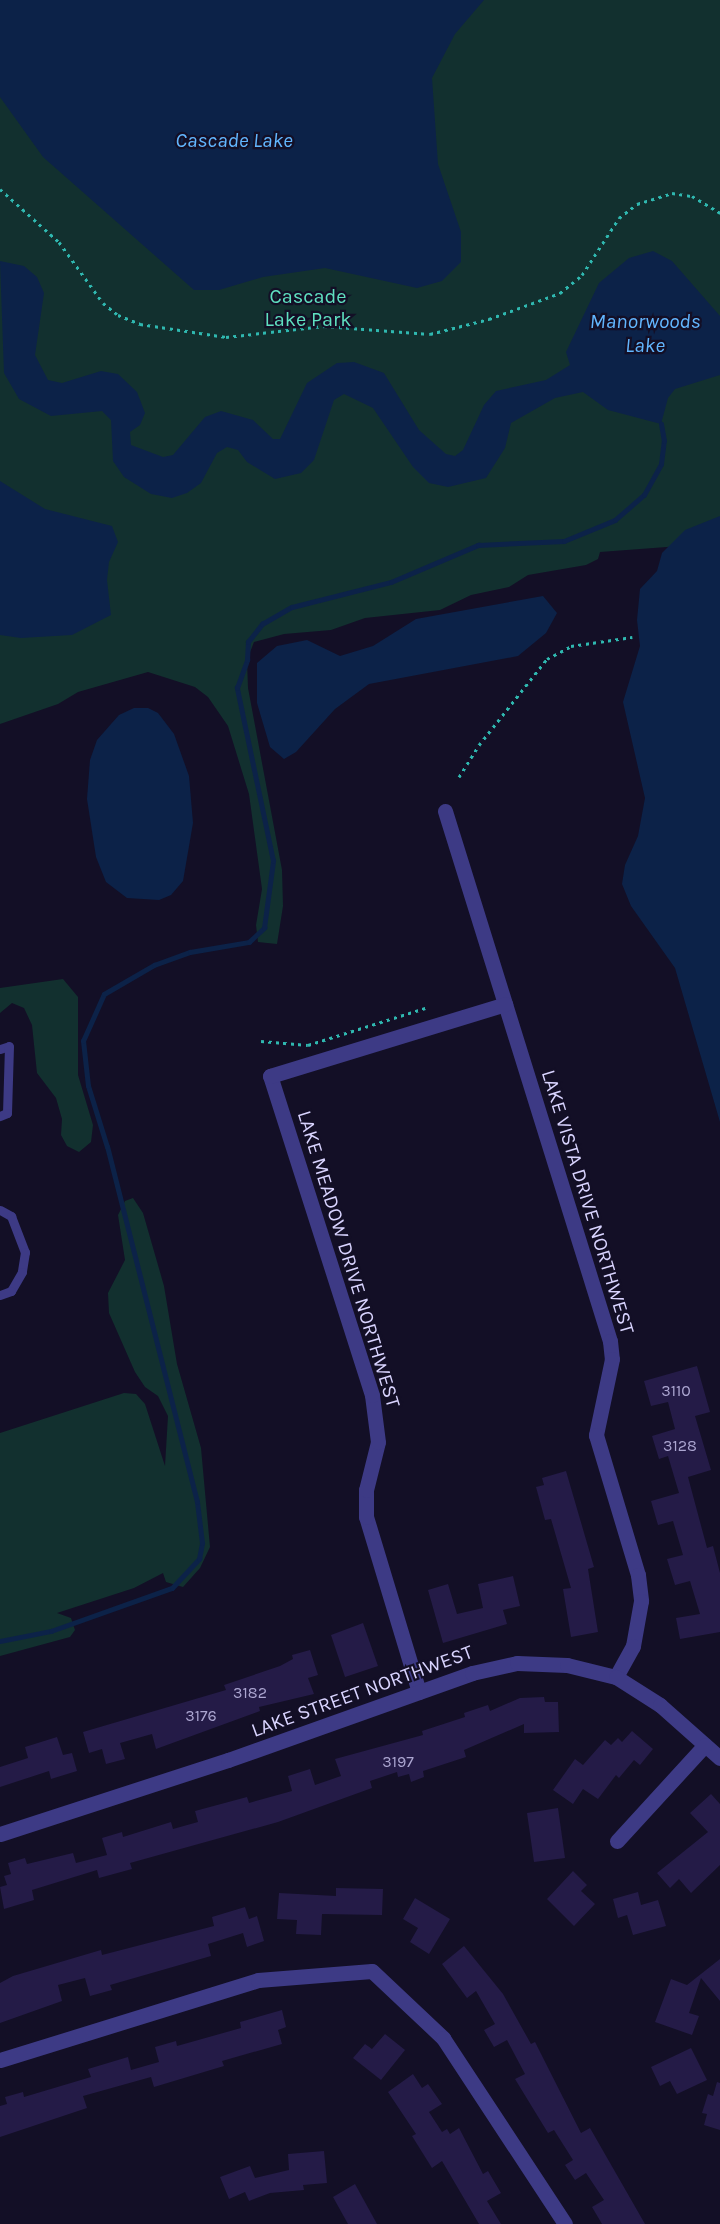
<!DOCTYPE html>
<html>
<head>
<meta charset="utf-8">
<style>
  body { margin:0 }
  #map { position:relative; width:720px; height:2224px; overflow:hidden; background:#130f26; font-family:Karla,sans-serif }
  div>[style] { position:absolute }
  .green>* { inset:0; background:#12302f }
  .water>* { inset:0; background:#0c2248 }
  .stream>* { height:4.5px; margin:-2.25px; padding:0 2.25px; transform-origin:2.25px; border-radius:2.25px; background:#0c2248 }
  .building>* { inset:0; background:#241b47 }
  .path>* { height:3px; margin-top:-1.5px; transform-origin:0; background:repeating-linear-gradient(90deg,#2fb8b0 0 3px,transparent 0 7.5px) }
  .service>* { height:9px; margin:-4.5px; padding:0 4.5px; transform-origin:4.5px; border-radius:4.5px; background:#3d3a85 }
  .minor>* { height:15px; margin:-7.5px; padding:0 7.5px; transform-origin:7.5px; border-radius:7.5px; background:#3d3a85 }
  span { translate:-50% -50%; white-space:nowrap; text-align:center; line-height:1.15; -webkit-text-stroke:4.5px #130f26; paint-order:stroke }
  .number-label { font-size:16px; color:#aca6d1 }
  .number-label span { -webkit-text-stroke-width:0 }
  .park-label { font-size:20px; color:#5fe0c0 }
  .street-label { font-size:20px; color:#d9d4ff }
  .water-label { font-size:21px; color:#62b6ff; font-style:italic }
</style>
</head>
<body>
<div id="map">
  <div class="green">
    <div style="clip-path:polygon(0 0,720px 0,720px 543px,600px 552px,598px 559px,586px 565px,528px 575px,509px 587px,471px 595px,440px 610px,365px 618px,331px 630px,284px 634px,254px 642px,247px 660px,248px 688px,282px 870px,283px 906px,277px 944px,258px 942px,256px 925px,262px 889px,249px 794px,228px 726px,208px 697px,195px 687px,148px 672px,78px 692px,58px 704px,0 724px)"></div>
    <div style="clip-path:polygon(63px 979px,78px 997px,78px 1075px,93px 1125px,91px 1142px,79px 1152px,67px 1146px,61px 1135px,62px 1119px,56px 1098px,37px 1073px,32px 1025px,24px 1008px,12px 1003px,0 1013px,0 988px)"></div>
    <div style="clip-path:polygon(133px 1198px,143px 1213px,164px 1286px,177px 1364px,201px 1448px,210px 1547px,200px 1568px,183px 1587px,166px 1582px,163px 1573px,134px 1588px,57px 1613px,71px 1618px,75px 1630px,70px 1637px,0 1656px,0 1433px,124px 1393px,136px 1394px,145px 1404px,165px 1466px,168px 1416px,158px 1396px,145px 1387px,135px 1372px,109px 1313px,108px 1293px,125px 1260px,118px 1215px,125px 1201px)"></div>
  </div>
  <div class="water">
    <div style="clip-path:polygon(0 0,484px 0,455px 34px,432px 78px,438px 164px,461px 232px,461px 262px,442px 281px,417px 288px,325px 268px,263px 277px,219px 290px,194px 290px,43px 157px,0 97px)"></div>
    <div style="clip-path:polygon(653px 251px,672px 261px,720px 316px,720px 375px,675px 389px,668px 398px,661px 424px,608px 410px,583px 392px,555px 398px,511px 423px,505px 448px,486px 478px,448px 487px,429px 483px,413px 467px,373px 408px,344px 394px,334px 400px,314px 460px,301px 473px,275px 479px,247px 462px,238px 450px,227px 447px,217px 453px,201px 483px,187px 493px,172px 498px,151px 494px,124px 477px,113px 461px,111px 420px,102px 411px,51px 416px,19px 399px,4px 373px,0 261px,24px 266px,37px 277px,44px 293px,35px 355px,48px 380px,62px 383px,101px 371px,118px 374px,137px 392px,145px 413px,140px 425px,130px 432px,131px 445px,163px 457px,173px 455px,205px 417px,221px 411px,253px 420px,273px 439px,280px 439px,307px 383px,337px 363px,354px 362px,384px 373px,419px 430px,446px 454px,455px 456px,463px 450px,484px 405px,496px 391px,546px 380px,570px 365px,566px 352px,599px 283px,629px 258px)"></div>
    <div style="clip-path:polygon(0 481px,45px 509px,112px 526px,118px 542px,109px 562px,107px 580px,111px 615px,72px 635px,21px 638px,0 635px)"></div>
    <div style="clip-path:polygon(720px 516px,720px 1122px,675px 968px,631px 906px,622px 884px,625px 865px,638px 836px,645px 798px,623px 702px,640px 646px,637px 620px,640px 589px,657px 571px,662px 553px,685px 530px)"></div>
    <div style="clip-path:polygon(543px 596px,557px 613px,546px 633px,518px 656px,369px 684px,335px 709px,296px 752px,284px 759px,270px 747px,257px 703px,257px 663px,277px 646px,307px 640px,340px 656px,373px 646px,416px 619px)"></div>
    <div style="clip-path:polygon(134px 708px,148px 708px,158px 713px,174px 734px,189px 776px,193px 823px,183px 881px,171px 895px,159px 900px,127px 898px,106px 882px,96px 857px,87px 799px,90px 760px,97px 740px,119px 715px)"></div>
  </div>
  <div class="stream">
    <div style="left:0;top:1641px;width:52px;rotate:-11.1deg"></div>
    <div style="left:51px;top:1631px;width:128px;rotate:-19.6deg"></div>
    <div style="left:172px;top:1588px;width:40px;rotate:-47deg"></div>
    <div style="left:199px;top:1559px;width:16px;rotate:-79deg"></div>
    <div style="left:202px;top:1543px;width:41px;rotate:-97deg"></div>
    <div style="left:197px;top:1502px;width:366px;rotate:-104.2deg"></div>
    <div style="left:107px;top:1147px;width:64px;rotate:-107.3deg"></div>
    <div style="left:88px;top:1086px;width:45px;rotate:-96.3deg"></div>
    <div style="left:83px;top:1041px;width:51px;rotate:-65.9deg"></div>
    <div style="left:104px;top:994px;width:58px;rotate:-30.1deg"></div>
    <div style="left:154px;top:965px;width:38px;rotate:-20deg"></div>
    <div style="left:190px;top:952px;width:60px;rotate:-9.6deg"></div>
    <div style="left:249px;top:942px;width:21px;rotate:-43deg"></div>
    <div style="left:264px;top:928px;width:68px;rotate:-82.3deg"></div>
    <div style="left:273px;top:861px;width:177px;rotate:-101.8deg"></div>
    <div style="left:237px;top:688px;width:30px;rotate:-70deg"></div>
    <div style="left:247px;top:660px;width:18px;rotate:-87deg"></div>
    <div style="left:248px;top:642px;width:23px;rotate:-52deg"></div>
    <div style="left:262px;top:624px;width:34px;rotate:-30deg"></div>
    <div style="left:292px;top:607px;width:102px;rotate:-14.2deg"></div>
    <div style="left:391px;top:582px;width:95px;rotate:-23deg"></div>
    <div style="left:478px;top:545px;width:86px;rotate:-2.7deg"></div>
    <div style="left:564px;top:541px;width:55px;rotate:-22.4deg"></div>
    <div style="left:615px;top:520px;width:38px;rotate:-41deg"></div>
    <div style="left:644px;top:495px;width:35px;rotate:-61deg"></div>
    <div style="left:661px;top:464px;width:23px;rotate:-83deg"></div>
    <div style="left:664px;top:441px;width:17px;rotate:-100deg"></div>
  </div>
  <div class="building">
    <div style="clip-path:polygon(697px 1366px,710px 1412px,695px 1416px,711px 1470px,688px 1477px,707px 1548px,713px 1546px,720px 1573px,720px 1632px,680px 1639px,676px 1618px,700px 1614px,690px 1581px,675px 1585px,667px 1559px,683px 1555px,673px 1521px,658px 1525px,651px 1501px,679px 1493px,668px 1456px,659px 1459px,652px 1436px,675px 1429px,668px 1402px,651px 1406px,644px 1381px)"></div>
    <div style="clip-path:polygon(566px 1471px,594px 1567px,588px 1569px,598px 1632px,571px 1637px,563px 1589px,571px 1588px,551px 1519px,545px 1520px,536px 1487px,544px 1485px,542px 1478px)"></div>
    <div style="clip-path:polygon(513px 1576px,520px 1606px,503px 1610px,507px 1624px,443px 1643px,428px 1590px,448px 1584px,457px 1614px,483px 1608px,478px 1584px)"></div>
    <div style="clip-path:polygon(363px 1623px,378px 1666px,345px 1677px,331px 1635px)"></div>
    <div style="clip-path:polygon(310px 1650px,318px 1675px,308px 1678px,314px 1694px,259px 1707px,260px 1711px,156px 1749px,152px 1734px,120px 1743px,125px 1759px,106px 1764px,102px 1749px,89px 1753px,83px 1732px,226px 1690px,224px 1685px,280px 1666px,293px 1659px,292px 1655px)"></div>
    <div style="clip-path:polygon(544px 1697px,545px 1702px,558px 1702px,559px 1732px,524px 1733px,524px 1724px,464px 1750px,466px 1757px,423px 1771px,424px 1777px,411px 1782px,409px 1774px,398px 1777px,397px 1772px,370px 1781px,372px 1788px,278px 1822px,130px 1863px,132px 1869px,99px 1878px,97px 1870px,32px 1890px,34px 1900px,4px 1909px,0 1887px,7px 1885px,4px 1876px,11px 1874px,8px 1863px,25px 1858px,27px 1864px,73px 1853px,76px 1863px,107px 1855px,102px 1838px,122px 1832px,123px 1837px,171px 1822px,173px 1829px,198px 1822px,195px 1811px,247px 1797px,249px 1803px,292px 1791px,288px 1776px,310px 1769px,315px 1785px,341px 1776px,335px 1759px,423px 1735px,422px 1731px,465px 1717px,464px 1713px,488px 1705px,490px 1711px,520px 1698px)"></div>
    <div style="clip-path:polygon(632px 1731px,653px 1749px,640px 1765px,634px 1760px,619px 1778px,616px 1775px,598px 1799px,583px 1789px,573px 1804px,553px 1790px,575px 1759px,583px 1765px,605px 1740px,611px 1745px,618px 1738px,622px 1742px)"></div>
    <div style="clip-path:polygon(57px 1737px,63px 1755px,72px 1753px,77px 1771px,51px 1779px,49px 1771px,0 1787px,0 1767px,28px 1758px,25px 1747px)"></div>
    <div style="clip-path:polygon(711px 1794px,720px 1804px,720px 1865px,691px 1893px,679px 1879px,670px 1888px,657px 1873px,708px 1832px,690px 1813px)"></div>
    <div style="clip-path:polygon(558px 1808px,565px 1858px,534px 1862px,527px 1813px)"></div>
    <div style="clip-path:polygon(573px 1871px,587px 1885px,581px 1891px,595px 1904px,574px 1926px,547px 1899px)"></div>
    <div style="clip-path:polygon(336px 1888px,383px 1889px,382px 1915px,322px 1914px,321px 1935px,296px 1934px,297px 1920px,277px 1919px,279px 1893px,336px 1896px)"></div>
    <div style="clip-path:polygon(638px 1892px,641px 1905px,658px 1900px,666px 1926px,633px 1935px,627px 1915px,618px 1918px,613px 1899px)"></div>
    <div style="clip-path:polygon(415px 1898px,450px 1919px,429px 1954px,410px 1942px,418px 1928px,403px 1919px)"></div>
    <div style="clip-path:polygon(245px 1907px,249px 1919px,257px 1916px,264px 1941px,247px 1947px,243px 1933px,208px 1944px,211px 1956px,110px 1985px,112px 1990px,90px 1996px,85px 1978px,58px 1985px,62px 2001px,0 2023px,0 1983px,13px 1976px,101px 1950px,102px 1955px,214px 1926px,212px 1917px)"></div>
    <div style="clip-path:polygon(464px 1946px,503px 1994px,531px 2044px,535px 2042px,581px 2133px,590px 2128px,645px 2224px,602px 2224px,592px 2207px,604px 2200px,586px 2173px,575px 2180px,565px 2165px,573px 2160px,554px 2130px,548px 2133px,515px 2079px,525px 2074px,507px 2040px,494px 2047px,484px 2030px,495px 2024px,476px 1991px,467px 1998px,442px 1964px)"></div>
    <div style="clip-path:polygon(720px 1959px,720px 2001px,701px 1978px,689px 2013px,699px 2016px,692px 2035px,655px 2022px,671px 1979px,687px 1985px)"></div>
    <div style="clip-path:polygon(282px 2010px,286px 2027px,278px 2030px,282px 2044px,222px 2061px,224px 2066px,154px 2087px,151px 2077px,83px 2096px,87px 2108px,0 2137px,0 2106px,7px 2104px,5px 2097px,23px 2092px,24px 2097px,91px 2077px,88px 2069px,128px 2057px,131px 2070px,159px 2062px,155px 2047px,176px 2041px,177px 2046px,241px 2028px,240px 2022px)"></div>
    <div style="clip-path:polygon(385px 2034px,405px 2050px,381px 2080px,353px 2058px,365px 2044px,372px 2049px)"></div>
    <div style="clip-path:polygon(691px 2048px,707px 2080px,677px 2094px,670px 2081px,660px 2086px,651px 2067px)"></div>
    <div style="clip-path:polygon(413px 2074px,422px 2088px,428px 2084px,442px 2104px,429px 2112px,442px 2132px,447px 2129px,450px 2134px,459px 2128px,483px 2174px,488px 2171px,501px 2193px,487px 2201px,501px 2224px,479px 2224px,442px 2161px,432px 2168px,412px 2136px,416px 2134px,388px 2092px)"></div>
    <div style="clip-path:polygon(717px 2082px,720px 2083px,720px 2130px,704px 2125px,707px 2114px,702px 2113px,708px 2094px,713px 2096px)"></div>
    <div style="clip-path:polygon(324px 2151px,327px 2183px,303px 2185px,304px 2190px,270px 2193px,249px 2201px,245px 2192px,229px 2199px,220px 2177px,250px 2166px,255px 2178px,289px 2170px,288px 2154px)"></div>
    <div style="clip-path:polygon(355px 2184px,377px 2224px,348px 2224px,333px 2197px)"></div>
  </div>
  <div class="path">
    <div style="left:0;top:189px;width:79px;rotate:41.9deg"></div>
    <div style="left:59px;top:242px;width:75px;rotate:54.2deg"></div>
    <div style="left:103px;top:303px;width:19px;rotate:39deg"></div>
    <div style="left:118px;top:315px;width:24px;rotate:22deg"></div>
    <div style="left:140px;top:324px;width:87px;rotate:8.6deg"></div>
    <div style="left:226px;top:337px;width:99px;rotate:-6.4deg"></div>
    <div style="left:324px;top:326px;width:106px;rotate:4.3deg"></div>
    <div style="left:430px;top:334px;width:61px;rotate:-14.3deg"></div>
    <div style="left:489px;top:319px;width:76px;rotate:-20.1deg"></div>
    <div style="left:560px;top:293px;width:28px;rotate:-39deg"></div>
    <div style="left:582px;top:275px;width:68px;rotate:-57deg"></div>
    <div style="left:619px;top:218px;width:23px;rotate:-38deg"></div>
    <div style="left:637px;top:204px;width:37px;rotate:-17deg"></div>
    <div style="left:672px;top:193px;width:20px;rotate:9deg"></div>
    <div style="left:692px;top:196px;width:33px;rotate:31deg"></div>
    <div style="left:459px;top:777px;width:38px;rotate:-58deg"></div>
    <div style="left:479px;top:745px;width:110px;rotate:-51.7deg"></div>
    <div style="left:547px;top:659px;width:27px;rotate:-28deg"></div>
    <div style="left:571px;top:646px;width:62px;rotate:-8.4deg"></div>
    <div style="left:261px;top:1041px;width:47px;rotate:4.9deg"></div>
    <div style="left:308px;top:1045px;width:123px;rotate:-17.5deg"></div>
  </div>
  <div class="service">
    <div style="left:0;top:1049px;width:9px;rotate:-18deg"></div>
    <div style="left:9px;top:1046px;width:67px;rotate:91.7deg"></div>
    <div style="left:7px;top:1113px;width:8px;rotate:157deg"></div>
    <div style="left:0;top:1210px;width:13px;rotate:29deg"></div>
    <div style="left:11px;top:1216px;width:39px;rotate:69deg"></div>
    <div style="left:25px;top:1252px;width:20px;rotate:99deg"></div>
    <div style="left:22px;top:1272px;width:22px;rotate:120deg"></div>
    <div style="left:11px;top:1291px;width:12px;rotate:160deg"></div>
  </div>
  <div class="minor">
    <div style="left:445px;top:811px;width:555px;rotate:72.71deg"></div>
    <div style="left:610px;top:1341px;width:18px;rotate:84deg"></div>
    <div style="left:612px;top:1359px;width:78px;rotate:101.9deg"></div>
    <div style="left:596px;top:1435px;width:146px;rotate:73.3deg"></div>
    <div style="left:638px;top:1575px;width:26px;rotate:83deg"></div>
    <div style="left:641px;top:1601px;width:46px;rotate:100.1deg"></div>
    <div style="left:633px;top:1646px;width:35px;rotate:119deg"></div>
    <div style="left:419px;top:1692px;width:183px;rotate:-106.8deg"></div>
    <div style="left:366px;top:1517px;width:27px;rotate:-90deg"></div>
    <div style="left:366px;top:1490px;width:49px;rotate:-76deg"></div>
    <div style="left:378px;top:1442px;width:47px;rotate:-97.3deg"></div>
    <div style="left:372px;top:1395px;width:335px;rotate:-107.7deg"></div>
    <div style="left:270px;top:1076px;width:246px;rotate:-17deg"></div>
    <div style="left:0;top:1834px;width:240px;rotate:-18deg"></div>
    <div style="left:228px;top:1760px;width:259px;rotate:-19.6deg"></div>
    <div style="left:472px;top:1673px;width:46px;rotate:-12.5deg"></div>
    <div style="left:517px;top:1663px;width:50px;rotate:2.3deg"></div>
    <div style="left:567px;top:1665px;width:50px;rotate:13.8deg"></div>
    <div style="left:616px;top:1677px;width:52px;rotate:32.5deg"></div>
    <div style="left:660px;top:1705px;width:80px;rotate:41.5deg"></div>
    <div style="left:617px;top:1841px;width:130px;rotate:-47.5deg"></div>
    <div style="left:0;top:2060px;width:270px;rotate:-17.2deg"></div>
    <div style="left:258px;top:1980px;width:114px;rotate:-4.5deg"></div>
    <div style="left:372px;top:1971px;width:98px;rotate:43.3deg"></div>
    <div style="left:443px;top:2038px;width:222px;rotate:56.7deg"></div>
  </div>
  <div class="number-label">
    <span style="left:676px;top:1391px">3110</span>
    <span style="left:680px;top:1446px">3128</span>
    <span style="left:250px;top:1693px">3182</span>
    <span style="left:201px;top:1716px">3176</span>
    <span style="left:398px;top:1762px">3197</span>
  </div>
  <div class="park-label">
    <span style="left:308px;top:308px">Cascade<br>Lake Park</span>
  </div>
  <div class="street-label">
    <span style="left:588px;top:1202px;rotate:73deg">LAKE VISTA DRIVE NORTHWEST</span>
    <span style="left:349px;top:1259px;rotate:73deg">LAKE MEADOW DRIVE NORTHWEST</span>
    <span style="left:362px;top:1691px;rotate:-20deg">LAKE STREET NORTHWEST</span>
  </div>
  <div class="water-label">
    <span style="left:234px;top:140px">Cascade Lake</span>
    <span style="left:645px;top:333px">Manorwoods<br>Lake</span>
  </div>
</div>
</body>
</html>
